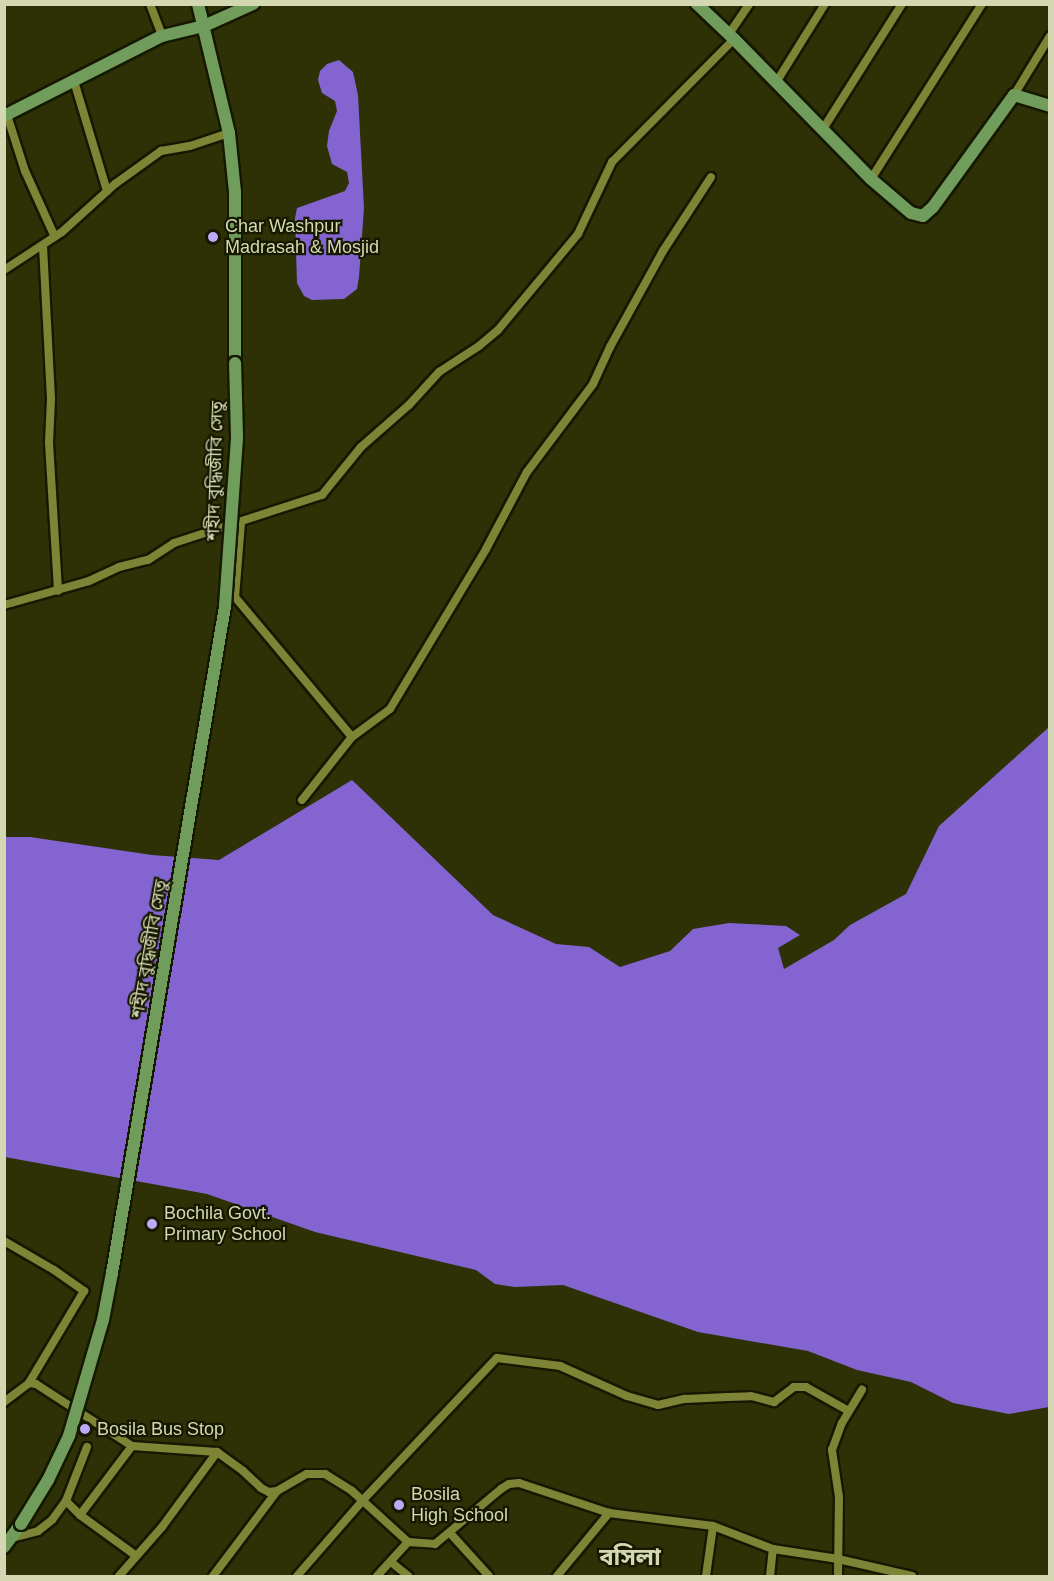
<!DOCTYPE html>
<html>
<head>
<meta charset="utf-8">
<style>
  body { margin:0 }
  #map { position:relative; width:1054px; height:1581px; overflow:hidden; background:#2d3105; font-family:Arial,"Noto Sans Bengali",sans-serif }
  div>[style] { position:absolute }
  .water>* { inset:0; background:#8364d1 }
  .roads { filter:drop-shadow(2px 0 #161801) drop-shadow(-2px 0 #161801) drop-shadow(0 2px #161801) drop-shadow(0 -2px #161801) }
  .street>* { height:8px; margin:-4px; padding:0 4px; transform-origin:4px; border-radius:4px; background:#7d8435 }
  .secondary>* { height:12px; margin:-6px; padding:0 6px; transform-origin:6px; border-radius:6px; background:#719d5c }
  .bridges { filter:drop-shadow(2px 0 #161801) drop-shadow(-2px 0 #161801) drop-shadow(0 2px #161801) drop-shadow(0 -2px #161801) }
  .secondary-bridge>* { height:12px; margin:-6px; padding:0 6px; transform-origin:6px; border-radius:6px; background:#719d5c }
  .dots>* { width:16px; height:16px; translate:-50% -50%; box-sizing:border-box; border:3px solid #161800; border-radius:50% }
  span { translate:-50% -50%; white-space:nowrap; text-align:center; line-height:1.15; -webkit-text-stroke:4.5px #161800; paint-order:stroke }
  .poi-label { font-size:18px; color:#d3d8b2 }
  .left { translate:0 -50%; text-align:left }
  .street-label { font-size:18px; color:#d3d8b2 }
  .district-label { font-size:24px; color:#d3d8b2; font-weight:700 }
  .frame { position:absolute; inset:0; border:6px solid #d3d8b2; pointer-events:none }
</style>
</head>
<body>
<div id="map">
  <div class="water">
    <div style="clip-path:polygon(339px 60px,353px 72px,358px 95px,364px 208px,359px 277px,357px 289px,344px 299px,312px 300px,304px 296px,297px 283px,295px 218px,297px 208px,345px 191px,349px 183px,347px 172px,332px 164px,327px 146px,329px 131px,337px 111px,335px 101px,322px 93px,318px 80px,320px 71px,327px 64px)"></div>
    <div style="clip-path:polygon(1049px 727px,1049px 1407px,1009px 1414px,953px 1403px,911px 1382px,857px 1370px,808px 1351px,698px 1332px,563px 1285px,515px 1287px,495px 1284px,476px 1270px,315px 1232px,207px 1194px,5px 1157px,5px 837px,30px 837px,152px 855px,219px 860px,352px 780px,493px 915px,556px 944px,589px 947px,620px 967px,670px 951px,693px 929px,729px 923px,786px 926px,800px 935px,778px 948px,784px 969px,834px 940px,850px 925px,906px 894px,939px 826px)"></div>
  </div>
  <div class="roads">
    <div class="street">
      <div style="left:150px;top:4px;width:34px;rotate:69deg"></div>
      <div style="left:729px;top:34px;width:36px;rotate:-56deg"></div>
      <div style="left:74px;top:81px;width:115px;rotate:73.3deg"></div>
      <div style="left:777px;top:81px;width:91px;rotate:-58.1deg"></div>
      <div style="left:1014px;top:95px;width:69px;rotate:-58.6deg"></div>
      <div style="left:7px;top:115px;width:59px;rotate:72.2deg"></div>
      <div style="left:25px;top:171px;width:72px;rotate:65.6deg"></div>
      <div style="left:823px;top:129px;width:148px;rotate:-57.7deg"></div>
      <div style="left:871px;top:179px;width:207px;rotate:-57.6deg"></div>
      <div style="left:43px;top:246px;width:153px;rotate:87deg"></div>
      <div style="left:51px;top:399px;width:44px;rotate:92.6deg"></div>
      <div style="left:49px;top:443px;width:148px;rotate:86.5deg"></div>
      <div style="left:4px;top:270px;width:69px;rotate:-33.2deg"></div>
      <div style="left:62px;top:232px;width:72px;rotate:-42.2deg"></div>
      <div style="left:115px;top:184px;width:57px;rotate:-35.7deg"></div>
      <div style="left:161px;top:151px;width:29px;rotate:-10deg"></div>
      <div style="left:190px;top:146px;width:41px;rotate:-18.4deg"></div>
      <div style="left:241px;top:523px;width:74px;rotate:94.6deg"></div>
      <div style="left:235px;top:597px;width:182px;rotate:50.1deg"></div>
      <div style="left:4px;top:605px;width:88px;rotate:-15.8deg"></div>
      <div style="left:89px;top:581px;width:33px;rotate:-25deg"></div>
      <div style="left:119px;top:567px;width:30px;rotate:-14deg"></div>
      <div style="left:148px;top:560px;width:31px;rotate:-33deg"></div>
      <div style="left:174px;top:543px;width:156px;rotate:-18deg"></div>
      <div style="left:322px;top:495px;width:62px;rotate:-50.9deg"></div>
      <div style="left:361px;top:447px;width:64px;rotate:-41.2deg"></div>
      <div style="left:409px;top:405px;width:45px;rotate:-47.7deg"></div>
      <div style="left:439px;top:372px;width:48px;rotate:-33deg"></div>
      <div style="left:479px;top:346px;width:25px;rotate:-40deg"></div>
      <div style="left:498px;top:330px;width:125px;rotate:-50.2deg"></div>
      <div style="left:578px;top:234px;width:80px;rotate:-64.7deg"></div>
      <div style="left:612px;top:162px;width:173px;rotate:-45.2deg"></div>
      <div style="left:302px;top:800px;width:80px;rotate:-51.6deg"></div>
      <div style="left:352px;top:737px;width:47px;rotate:-36.4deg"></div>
      <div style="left:390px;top:709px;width:187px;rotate:-59deg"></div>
      <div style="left:486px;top:549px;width:87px;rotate:-62deg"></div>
      <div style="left:527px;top:472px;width:110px;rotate:-53.1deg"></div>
      <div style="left:593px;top:384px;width:41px;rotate:-65.3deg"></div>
      <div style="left:610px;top:347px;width:110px;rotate:-61.1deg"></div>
      <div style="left:663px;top:251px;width:88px;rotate:-57deg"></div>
      <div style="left:4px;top:1241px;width:58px;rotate:30.1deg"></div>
      <div style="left:54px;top:1270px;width:37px;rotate:35deg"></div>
      <div style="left:84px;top:1291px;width:107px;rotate:120.9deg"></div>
      <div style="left:4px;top:1402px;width:31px;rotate:-37deg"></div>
      <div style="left:29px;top:1383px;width:7px;rotate:8deg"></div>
      <div style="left:36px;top:1384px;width:114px;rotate:32.9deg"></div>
      <div style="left:132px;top:1446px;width:85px;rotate:4deg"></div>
      <div style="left:217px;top:1452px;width:32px;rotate:36deg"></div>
      <div style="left:243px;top:1471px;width:25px;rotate:43deg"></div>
      <div style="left:261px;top:1488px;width:9px;rotate:27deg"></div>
      <div style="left:269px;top:1492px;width:8px;rotate:-7deg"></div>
      <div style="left:277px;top:1491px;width:34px;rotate:-30deg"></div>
      <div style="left:307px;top:1474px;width:18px"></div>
      <div style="left:325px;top:1474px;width:32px;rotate:32deg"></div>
      <div style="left:352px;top:1491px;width:76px;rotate:42.3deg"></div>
      <div style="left:408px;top:1542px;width:27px;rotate:4deg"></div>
      <div style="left:435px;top:1544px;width:86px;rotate:-39.8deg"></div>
      <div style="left:501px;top:1489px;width:9px;rotate:-32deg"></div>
      <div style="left:509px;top:1484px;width:10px;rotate:-6deg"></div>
      <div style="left:519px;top:1483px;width:95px;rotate:18.4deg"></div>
      <div style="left:609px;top:1513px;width:105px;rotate:7.1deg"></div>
      <div style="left:713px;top:1526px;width:64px;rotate:21deg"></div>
      <div style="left:773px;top:1549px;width:66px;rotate:8.7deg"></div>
      <div style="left:838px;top:1559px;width:76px;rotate:12.9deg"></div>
      <div style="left:87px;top:1447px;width:58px;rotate:111.3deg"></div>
      <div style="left:66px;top:1501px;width:20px;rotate:45deg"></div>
      <div style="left:80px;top:1515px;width:68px;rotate:36deg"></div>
      <div style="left:80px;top:1515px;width:86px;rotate:-53deg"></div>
      <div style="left:450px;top:1533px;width:58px;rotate:47.8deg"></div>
      <div style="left:12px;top:1538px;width:27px;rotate:-15deg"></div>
      <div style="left:38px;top:1531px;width:18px;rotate:-38deg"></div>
      <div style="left:52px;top:1520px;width:24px;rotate:-54deg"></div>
      <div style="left:391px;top:1562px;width:22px;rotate:39deg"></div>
      <div style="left:119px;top:1576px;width:65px;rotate:-48.7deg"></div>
      <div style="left:162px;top:1527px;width:93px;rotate:-53.7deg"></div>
      <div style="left:213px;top:1576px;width:106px;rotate:-53deg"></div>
      <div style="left:297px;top:1576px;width:101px;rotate:-49deg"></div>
      <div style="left:363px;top:1500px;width:195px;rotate:-46.7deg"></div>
      <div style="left:497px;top:1358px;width:64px;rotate:7.2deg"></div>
      <div style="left:560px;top:1366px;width:73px;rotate:24.1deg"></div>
      <div style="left:627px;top:1396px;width:32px;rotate:16deg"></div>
      <div style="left:658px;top:1405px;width:28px;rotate:-13deg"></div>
      <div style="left:685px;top:1399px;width:43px;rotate:-2.7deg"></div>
      <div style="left:728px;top:1397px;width:23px;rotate:-2deg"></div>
      <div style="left:751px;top:1396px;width:24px;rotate:15deg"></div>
      <div style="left:774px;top:1402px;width:25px;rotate:-37deg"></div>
      <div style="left:794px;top:1387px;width:12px"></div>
      <div style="left:806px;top:1387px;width:49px;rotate:29.2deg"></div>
      <div style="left:377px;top:1576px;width:46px;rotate:-47.6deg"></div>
      <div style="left:557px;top:1576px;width:82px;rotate:-50.5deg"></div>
      <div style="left:706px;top:1576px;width:50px;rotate:-82deg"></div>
      <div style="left:770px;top:1576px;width:27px;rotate:-84deg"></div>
      <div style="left:838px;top:1576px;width:79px;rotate:-89.3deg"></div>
      <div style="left:839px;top:1497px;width:48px;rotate:-98.5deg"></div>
      <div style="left:832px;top:1450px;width:29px;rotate:-70deg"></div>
      <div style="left:842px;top:1423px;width:39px;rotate:-59deg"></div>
    </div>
    <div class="secondary">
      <div style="left:198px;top:4px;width:133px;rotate:76.5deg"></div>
      <div style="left:229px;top:133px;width:59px;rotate:84.2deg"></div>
      <div style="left:235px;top:192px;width:171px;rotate:90deg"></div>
      <div style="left:697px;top:4px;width:51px;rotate:43.4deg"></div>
      <div style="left:734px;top:39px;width:196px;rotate:45.6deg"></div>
      <div style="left:871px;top:179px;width:52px;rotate:40.4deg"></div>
      <div style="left:911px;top:213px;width:12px;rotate:14deg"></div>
      <div style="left:923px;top:216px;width:13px;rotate:-42deg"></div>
      <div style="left:933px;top:207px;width:138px;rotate:-54.1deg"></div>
      <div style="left:1014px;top:95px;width:38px;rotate:17deg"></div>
      <div style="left:4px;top:116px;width:177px;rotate:-26.9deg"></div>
      <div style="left:162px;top:36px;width:43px;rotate:-13.4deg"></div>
      <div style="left:204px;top:26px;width:54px;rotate:-24.2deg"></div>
      <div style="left:4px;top:1547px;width:29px;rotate:-54deg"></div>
    </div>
  </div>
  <div class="bridges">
    <div class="secondary-bridge">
      <div style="left:21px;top:1524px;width:52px;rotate:-58.5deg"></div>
      <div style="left:48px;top:1480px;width:49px;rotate:-64.5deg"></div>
      <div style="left:69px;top:1436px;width:121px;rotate:-73.7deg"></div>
      <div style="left:103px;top:1320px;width:48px;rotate:-79.2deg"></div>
      <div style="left:112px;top:1273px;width:677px;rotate:-80.38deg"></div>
      <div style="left:225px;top:606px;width:169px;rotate:-85.9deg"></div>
      <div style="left:237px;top:437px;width:74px;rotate:-91.5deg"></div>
    </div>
  </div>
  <div class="dots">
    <div style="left:213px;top:237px;background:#bbaaf6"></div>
    <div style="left:152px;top:1224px;background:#bbaaf6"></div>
    <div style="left:85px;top:1429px;background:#bbaaf6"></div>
    <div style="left:399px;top:1505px;background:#bbaaf6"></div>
  </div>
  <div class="poi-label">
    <span class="left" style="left:225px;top:237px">Char Washpur<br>Madrasah &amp; Mosjid</span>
    <span class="left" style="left:164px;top:1224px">Bochila Govt.<br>Primary School</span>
    <span class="left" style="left:97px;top:1429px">Bosila Bus Stop</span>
    <span class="left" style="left:411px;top:1505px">Bosila<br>High School</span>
  </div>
  <div class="street-label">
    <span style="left:215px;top:471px;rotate:-88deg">শহীদ বুদ্ধিজীবি সেতু</span>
    <span style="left:149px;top:949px;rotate:-80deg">শহীদ বুদ্ধিজীবি সেতু</span>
  </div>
  <div class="district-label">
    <span style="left:630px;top:1557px">বসিলা</span>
  </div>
  <div class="frame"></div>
</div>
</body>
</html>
